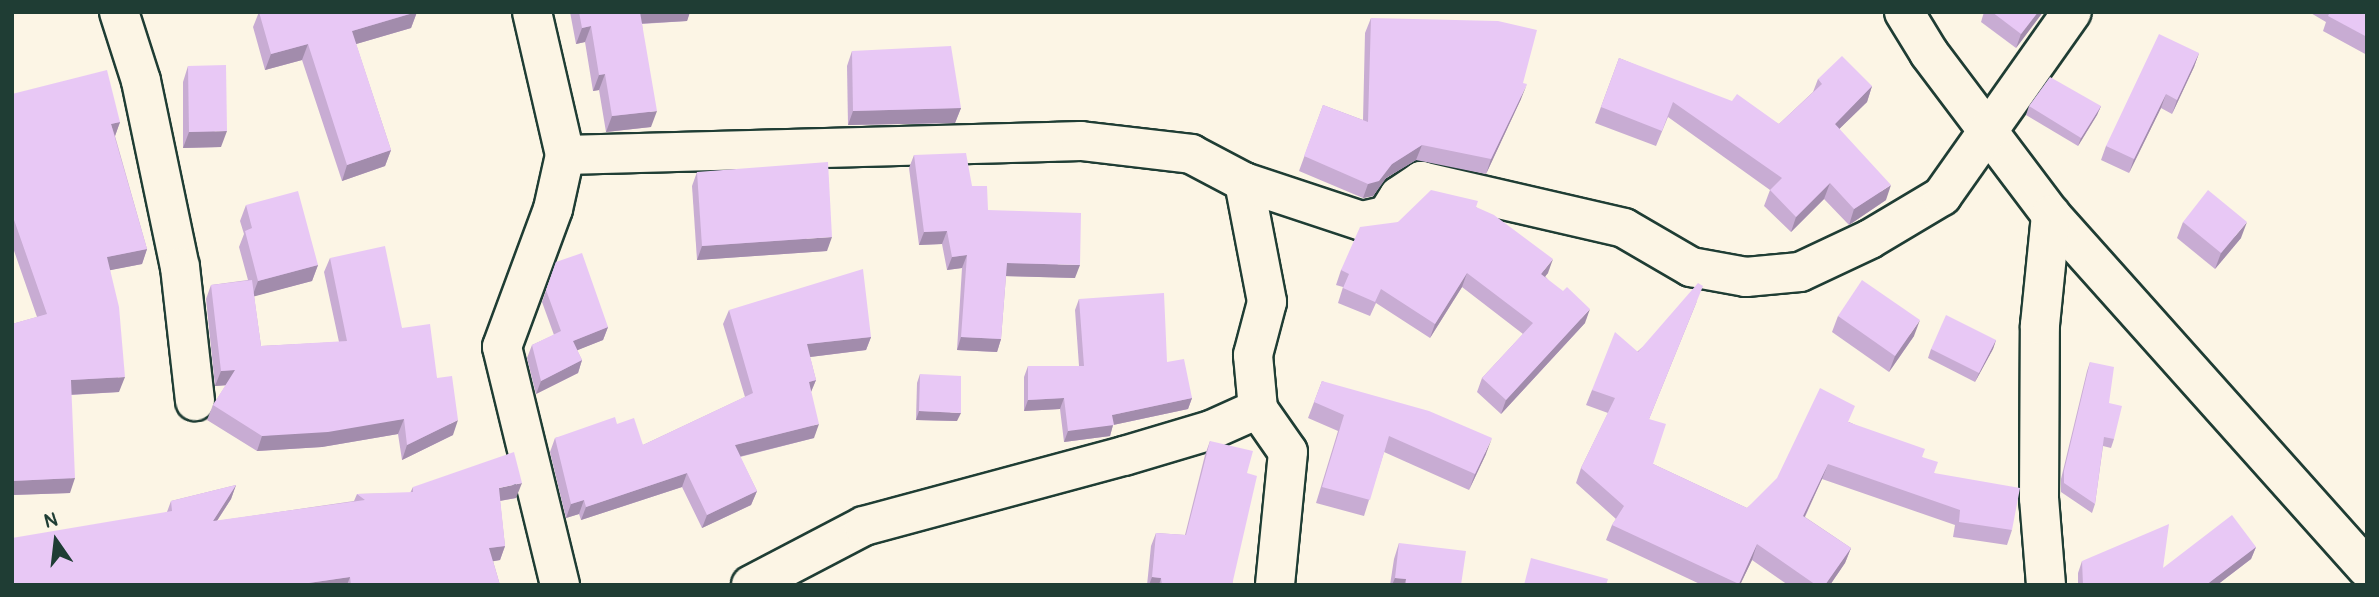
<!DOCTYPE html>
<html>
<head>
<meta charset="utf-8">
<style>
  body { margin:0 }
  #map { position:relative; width:2379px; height:597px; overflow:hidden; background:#fcf5e5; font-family:Pangolin,sans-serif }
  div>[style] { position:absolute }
  .roads { filter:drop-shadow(2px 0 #1f3d34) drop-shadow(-2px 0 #1f3d34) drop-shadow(0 2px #1f3d34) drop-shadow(0 -2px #1f3d34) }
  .minor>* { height:38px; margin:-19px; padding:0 19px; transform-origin:19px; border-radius:19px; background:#fcf5e5 }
  .wall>* { inset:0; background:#c8acd3 }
  .shaded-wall>* { inset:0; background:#a28cac }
  .building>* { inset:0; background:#e8c8f5 }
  span { translate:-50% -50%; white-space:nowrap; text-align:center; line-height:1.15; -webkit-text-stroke:6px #fcf5e5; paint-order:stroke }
  .frame { position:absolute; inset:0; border:14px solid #1f3d34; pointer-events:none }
  .north { position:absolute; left:21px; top:506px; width:70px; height:70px; -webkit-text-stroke:5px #fcf5e5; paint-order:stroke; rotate:346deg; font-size:19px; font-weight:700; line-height:28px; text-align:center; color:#1f3d34 }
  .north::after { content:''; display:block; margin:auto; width:24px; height:32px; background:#1f3d34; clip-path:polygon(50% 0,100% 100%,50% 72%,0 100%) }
</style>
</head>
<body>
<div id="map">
  <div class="roads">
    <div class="minor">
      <div style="left:119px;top:12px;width:72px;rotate:72.3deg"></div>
      <div style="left:141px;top:81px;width:190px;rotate:78.2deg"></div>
      <div style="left:180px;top:267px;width:135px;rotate:83.6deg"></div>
      <div style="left:532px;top:12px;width:147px;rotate:77deg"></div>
      <div style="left:565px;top:155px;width:55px;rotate:102.5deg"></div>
      <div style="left:553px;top:209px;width:147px;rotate:110.3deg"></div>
      <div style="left:502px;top:347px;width:245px;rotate:76.3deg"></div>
      <div style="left:1904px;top:12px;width:48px;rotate:58.6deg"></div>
      <div style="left:1929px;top:53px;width:203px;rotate:53deg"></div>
      <div style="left:2051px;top:215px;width:474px;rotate:48.2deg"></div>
      <div style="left:565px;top:155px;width:516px;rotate:-1.55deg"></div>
      <div style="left:1081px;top:141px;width:111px;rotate:6.7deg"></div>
      <div style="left:1191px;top:154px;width:60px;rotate:27.8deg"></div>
      <div style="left:1244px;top:182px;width:122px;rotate:79.1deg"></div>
      <div style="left:1267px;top:302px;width:55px;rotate:104.8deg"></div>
      <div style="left:1253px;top:355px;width:54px;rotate:84.7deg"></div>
      <div style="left:1258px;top:409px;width:52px;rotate:55.1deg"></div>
      <div style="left:1288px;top:452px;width:134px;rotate:95.6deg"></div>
      <div style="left:1244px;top:182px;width:124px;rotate:18.3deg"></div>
      <div style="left:1362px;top:221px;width:26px;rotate:-13deg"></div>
      <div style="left:1387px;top:215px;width:22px;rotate:-58deg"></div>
      <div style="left:1399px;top:196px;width:27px;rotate:-34deg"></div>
      <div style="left:1421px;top:181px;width:208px;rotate:13deg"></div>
      <div style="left:1624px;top:228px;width:78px;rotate:30.2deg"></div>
      <div style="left:1691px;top:267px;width:56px;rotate:10.3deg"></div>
      <div style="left:1746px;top:277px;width:54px;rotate:-5.3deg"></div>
      <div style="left:1800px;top:272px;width:77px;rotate:-25.2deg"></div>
      <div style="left:1870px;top:239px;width:84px;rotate:-30.8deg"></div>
      <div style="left:1942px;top:196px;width:225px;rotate:-54.8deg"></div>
      <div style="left:751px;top:585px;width:127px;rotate:-27.6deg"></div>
      <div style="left:864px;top:526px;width:269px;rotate:-15.1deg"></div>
      <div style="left:1124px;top:456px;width:91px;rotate:-16.6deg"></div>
      <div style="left:1211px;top:430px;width:51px;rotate:-24.1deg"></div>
      <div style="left:2046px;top:585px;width:87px;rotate:-94.6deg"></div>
      <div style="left:2039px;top:498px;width:173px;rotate:-89.7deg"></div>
      <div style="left:2040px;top:325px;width:111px;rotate:-84.3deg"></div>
    </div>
  </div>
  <div class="wall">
    <div style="clip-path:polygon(259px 12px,417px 12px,411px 28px,356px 44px,391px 150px,385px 166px,342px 181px,302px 60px,265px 70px,253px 27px)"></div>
    <div style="clip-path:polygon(570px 12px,690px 12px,687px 21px,642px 24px,651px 127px,606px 132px,599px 90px,593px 91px,585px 42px,576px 44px)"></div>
    <div style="clip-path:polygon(1984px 12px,2043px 12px,2016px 48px,1981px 22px)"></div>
    <div style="clip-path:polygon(2309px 12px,2367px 12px,2367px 55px,2323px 31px,2326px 22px)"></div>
    <div style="clip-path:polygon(1371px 18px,1523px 83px,1521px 99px,1486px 174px,1416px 160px,1386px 178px,1373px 196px,1363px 198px,1299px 171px,1323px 105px,1363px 120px,1365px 33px)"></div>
    <div style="clip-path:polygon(852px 51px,961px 108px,955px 123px,848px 125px,847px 66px)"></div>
    <div style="clip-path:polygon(2199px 53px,2194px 67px,2172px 114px,2161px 108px,2129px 173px,2101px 160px,2106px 146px)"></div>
    <div style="clip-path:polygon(1619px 58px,1779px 124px,1813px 92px,1818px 79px,1872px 86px,1867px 102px,1839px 129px,1886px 200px,1849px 225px,1824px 199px,1791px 232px,1764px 206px,1770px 190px,1668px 117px,1656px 146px,1595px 123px)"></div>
    <div style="clip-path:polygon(188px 66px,221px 147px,183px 148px,183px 82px)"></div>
    <div style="clip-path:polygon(12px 94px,120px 122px,115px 136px,147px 249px,142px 264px,110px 270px,119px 392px,71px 395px,70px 493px,12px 495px,12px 324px,37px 317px,12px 245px)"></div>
    <div style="clip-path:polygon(2029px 106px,2101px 106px,2097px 115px,2078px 146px,2026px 115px)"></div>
    <div style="clip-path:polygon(914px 155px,972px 186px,988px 210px,1075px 278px,1006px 276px,1001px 339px,997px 352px,957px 350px,962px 268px,947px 270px,942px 244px,919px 245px,909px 168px)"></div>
    <div style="clip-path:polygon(697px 172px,827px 251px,697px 260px,692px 186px)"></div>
    <div style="clip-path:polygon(246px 205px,318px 265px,312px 281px,254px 296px,261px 346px,339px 342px,324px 272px,330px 258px,402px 328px,437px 378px,453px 435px,402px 460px,398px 434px,322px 447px,257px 451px,207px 420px,213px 405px,226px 385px,215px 386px,206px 299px,211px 285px,248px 280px,239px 247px,244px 234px,240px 221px)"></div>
    <div style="clip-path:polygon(1476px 207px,1548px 273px,1545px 276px,1585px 323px,1501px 414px,1477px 392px,1482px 378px,1523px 334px,1462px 287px,1430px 338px,1376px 303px,1370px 316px,1338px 303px,1343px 287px,1336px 285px,1341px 270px,1398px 222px)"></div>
    <div style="clip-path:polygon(2183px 222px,2241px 238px,2215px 269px,2177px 238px)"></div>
    <div style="clip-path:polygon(556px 262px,608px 327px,603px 340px,577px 350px,582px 360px,578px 373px,536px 394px,527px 358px,532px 345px,554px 335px,542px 302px)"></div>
    <div style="clip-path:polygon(1079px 299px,1167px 362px,1192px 398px,1188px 409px,1113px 425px,1110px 436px,1064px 442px,1060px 409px,1024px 411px,1024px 377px,1028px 366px,1079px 366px,1075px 310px)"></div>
    <div style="clip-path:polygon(1697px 301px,1649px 419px,1653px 464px,1747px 508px,1849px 422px,1922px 457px,1934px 473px,2012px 530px,2007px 545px,1953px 537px,1955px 525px,1822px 479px,1805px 517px,1851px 548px,1845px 563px,1830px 585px,1788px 585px,1752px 560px,1740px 585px,1702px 585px,1606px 540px,1612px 525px,1616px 519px,1576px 483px,1581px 468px,1608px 413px,1586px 405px,1592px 390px)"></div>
    <div style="clip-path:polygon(729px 310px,871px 337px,866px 350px,810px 357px,816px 380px,811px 392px,814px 438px,740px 457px,757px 491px,751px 505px,702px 528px,682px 487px,581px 520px,579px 514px,566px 518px,550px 452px,555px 438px,617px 424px,643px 445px,745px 397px,723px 324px)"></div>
    <div style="clip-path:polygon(1838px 316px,1914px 336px,1889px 372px,1832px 332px)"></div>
    <div style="clip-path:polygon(1996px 340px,1993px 349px,1975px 382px,1928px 358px,1931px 349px)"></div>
    <div style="clip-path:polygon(2090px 362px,2109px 403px,2114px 439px,2111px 448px,2103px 446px,2095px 504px,2092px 513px,2061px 492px,2061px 479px,2087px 371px)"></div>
    <div style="clip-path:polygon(920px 374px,957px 421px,916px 420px,917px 383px)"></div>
    <div style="clip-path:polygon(1322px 381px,1486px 454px,1469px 490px,1384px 452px,1364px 516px,1316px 503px,1338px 431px,1308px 418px)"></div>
    <div style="clip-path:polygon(1210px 441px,1247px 473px,1232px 585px,1147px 585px,1151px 546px,1156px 533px,1185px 535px,1205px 455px)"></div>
    <div style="clip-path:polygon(236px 485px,231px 499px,217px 521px,354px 501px,357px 494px,410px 493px,413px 487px,516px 498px,500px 501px,505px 546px,500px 560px,493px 561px,500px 585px,12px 585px,167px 512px,171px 501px)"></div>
    <div style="clip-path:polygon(1399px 543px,1461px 585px,1390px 585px,1394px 559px)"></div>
    <div style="clip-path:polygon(2256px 547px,2251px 559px,2217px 585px,2078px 585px,2078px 573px,2082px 561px,2163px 568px)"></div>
  </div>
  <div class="shaded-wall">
    <div style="clip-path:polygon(417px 12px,411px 28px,346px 47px,352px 31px)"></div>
    <div style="clip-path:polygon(638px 12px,690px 12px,687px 21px,634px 24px)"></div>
    <div style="clip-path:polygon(2038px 12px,2043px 12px,2016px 48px,2021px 34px)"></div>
    <div style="clip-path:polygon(591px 26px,585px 42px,576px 44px,582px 28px)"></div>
    <div style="clip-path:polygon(308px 44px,302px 60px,265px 70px,271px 54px)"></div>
    <div style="clip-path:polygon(2199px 53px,2194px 67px,2172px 114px,2177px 100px)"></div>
    <div style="clip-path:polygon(605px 74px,599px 90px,593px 91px,599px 75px)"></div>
    <div style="clip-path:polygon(1527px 84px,1521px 99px,1486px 174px,1491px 159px)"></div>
    <div style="clip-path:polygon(1872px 86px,1867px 102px,1829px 139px,1835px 124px)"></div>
    <div style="clip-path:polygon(2166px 94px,2161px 108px,2129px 173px,2134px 159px)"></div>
    <div style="clip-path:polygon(2101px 106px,2097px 115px,2078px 146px,2081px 138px)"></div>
    <div style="clip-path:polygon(961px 108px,955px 123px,848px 125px,853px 111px)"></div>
    <div style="clip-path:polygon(657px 111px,651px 127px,606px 132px,612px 116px)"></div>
    <div style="clip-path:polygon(120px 122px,115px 136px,111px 124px)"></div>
    <div style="clip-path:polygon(227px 131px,221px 147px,183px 148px,189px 132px)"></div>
    <div style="clip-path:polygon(1422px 145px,1416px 160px,1386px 178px,1373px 196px,1363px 198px,1368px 184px,1392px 164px)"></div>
    <div style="clip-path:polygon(391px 150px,385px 166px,342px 181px,347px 165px)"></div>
    <div style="clip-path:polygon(1830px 183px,1824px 199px,1791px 232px,1796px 217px)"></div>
    <div style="clip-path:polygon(1891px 185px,1886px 200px,1849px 225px,1854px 209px)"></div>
    <div style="clip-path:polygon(2247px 222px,2241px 238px,2215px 269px,2221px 253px)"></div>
    <div style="clip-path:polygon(947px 231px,942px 244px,919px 245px,924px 232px)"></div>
    <div style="clip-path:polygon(832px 237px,827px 251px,697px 260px,702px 246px)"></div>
    <div style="clip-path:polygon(147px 249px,142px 264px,101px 272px,107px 257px)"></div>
    <div style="clip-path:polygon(967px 255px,962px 268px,947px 270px,952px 257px)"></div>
    <div style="clip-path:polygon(1553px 259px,1548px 273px,1536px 288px,1541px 274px)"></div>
    <div style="clip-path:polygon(1007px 263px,1080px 265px,1075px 278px,1002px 276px)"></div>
    <div style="clip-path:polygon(318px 265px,312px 281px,252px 297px,258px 281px)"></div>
    <div style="clip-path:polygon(1467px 273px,1462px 287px,1430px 338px,1435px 324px)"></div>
    <div style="clip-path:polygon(1590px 309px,1585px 323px,1501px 414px,1506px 400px)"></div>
    <div style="clip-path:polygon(1920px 320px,1914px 336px,1889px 372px,1895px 356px)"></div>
    <div style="clip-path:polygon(608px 327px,603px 340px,568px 354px,573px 341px)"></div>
    <div style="clip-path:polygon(871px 337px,866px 350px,802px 358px,807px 344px)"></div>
    <div style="clip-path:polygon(961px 337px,1001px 339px,997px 352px,957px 350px)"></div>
    <div style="clip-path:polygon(1996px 340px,1993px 349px,1975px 382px,1979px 373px)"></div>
    <div style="clip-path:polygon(582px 360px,578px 373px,536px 394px,541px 381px)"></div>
    <div style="clip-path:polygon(235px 370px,230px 385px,215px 386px,221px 371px)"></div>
    <div style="clip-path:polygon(125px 377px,119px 392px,65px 395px,71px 380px)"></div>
    <div style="clip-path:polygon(816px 380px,810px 394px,809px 382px)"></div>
    <div style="clip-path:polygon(1064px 398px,1060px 409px,1024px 411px,1028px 400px)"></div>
    <div style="clip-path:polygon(1192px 398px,1188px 409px,1113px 425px,1110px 436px,1064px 442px,1068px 431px,1112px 415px)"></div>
    <div style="clip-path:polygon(919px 411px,961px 413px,957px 421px,916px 420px)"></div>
    <div style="clip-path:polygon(404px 419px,398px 434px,322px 447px,257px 451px,262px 436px)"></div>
    <div style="clip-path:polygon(458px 420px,453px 435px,402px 460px,407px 445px)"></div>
    <div style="clip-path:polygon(819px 424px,814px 438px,730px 459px,735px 445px)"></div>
    <div style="clip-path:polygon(1492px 438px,1486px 454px,1469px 490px,1475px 474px)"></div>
    <div style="clip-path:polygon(1828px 464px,1822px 479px,1798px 531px,1803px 516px)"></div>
    <div style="clip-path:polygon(687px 473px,682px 487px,581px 520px,586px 507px)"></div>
    <div style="clip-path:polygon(75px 478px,70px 493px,12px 495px,12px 481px)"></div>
    <div style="clip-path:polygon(522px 483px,516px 498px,493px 502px,499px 488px)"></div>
    <div style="clip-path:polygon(236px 485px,231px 499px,207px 536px,213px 521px)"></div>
    <div style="clip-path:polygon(757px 491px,751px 505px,702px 528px,707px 515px)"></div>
    <div style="clip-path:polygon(584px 500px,579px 514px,566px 518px,571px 504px)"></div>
    <div style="clip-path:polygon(1757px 544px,1752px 560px,1740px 585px,1738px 585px)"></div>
    <div style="clip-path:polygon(505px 546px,500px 560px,484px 563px,489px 548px)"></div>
    <div style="clip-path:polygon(2256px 547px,2251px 559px,2217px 585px,2206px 585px)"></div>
    <div style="clip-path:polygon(1851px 548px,1845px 563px,1830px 585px,1825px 585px)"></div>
    <div style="clip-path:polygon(350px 577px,347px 585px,295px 585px)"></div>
    <div style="clip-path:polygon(1152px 577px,1161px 578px,1159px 585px,1149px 585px)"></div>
    <div style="clip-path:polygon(1395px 578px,1406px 579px,1404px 585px,1392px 585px)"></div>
  </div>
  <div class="building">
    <div style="clip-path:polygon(259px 12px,416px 12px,352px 31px,391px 150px,347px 165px,308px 44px,271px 54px)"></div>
    <div style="clip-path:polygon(579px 12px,640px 12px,657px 111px,612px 116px,605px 74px,599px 75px,591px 26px,582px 28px)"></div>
    <div style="clip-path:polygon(1992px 12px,2038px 12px,2021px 34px)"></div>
    <div style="clip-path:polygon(2330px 12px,2367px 12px,2367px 37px,2328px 16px)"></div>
    <div style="clip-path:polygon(1371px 18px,1498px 21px,1537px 30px,1523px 83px,1527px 84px,1491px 159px,1422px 145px,1392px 164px,1379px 181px,1368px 184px,1304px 156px,1323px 105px,1368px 122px)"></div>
    <div style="clip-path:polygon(2159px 34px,2199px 53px,2177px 100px,2166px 94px,2134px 159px,2106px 146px)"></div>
    <div style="clip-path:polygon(951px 46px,961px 108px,853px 111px,852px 51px)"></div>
    <div style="clip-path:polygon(1842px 56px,1872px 86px,1835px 124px,1891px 185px,1854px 209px,1830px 183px,1796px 217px,1770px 190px,1782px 178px,1673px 102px,1662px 131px,1601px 107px,1619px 58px,1732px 101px,1737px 94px,1779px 124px,1822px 84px,1818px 79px)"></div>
    <div style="clip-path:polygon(226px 65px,227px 131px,189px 132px,188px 66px)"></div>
    <div style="clip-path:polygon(107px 70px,120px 122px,111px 124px,147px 249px,107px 257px,119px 307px,125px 377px,71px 380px,75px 478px,12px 481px,12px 324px,47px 314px,12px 214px,12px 94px)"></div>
    <div style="clip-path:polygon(2050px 77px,2101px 106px,2081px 138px,2029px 106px)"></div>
    <div style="clip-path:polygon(966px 153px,972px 186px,987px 186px,988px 210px,1081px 213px,1080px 265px,1007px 263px,1001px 339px,961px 337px,967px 255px,952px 257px,947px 231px,924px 232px,914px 155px)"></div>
    <div style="clip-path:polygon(828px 162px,832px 237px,702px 246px,697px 172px)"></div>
    <div style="clip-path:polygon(1431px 190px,1478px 201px,1476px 207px,1494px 215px,1553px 259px,1541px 274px,1563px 291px,1567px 287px,1590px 309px,1506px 400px,1482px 378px,1533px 323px,1467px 273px,1435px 324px,1381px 289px,1375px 302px,1343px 288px,1349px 274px,1341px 270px,1360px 227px,1398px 222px)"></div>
    <div style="clip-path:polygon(2208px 190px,2247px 222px,2221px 253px,2183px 222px)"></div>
    <div style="clip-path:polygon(298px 191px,318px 265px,258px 281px,245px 231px,252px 228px,246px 205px)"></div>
    <div style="clip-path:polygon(385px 246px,402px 328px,430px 324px,437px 378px,452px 376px,458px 420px,407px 445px,404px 419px,328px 432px,262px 436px,213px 405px,235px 370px,221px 371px,211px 285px,252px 280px,261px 346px,347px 341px,330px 258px)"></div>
    <div style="clip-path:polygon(582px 253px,608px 327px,573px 341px,582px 360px,541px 381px,532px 345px,561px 331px,546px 290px,556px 262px)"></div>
    <div style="clip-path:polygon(863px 269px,871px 337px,807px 344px,816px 380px,809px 382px,819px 424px,735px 445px,757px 491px,707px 515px,687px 473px,586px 507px,584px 500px,571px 504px,555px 438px,615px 417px,617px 424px,634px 418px,643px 445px,753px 393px,729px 310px)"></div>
    <div style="clip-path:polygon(1862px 280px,1920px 320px,1895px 356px,1838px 316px)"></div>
    <div style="clip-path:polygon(1698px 283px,1703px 286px,1649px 419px,1666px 424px,1653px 464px,1747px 508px,1777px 478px,1820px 388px,1855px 406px,1848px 422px,1925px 449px,1922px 457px,1938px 462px,1934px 473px,2020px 488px,2012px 530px,1959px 522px,1960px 510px,1828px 464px,1803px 516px,1851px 548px,1825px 585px,1816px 585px,1757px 544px,1739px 584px,1612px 525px,1624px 506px,1581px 468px,1615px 398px,1592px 390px,1615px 332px,1638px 352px)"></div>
    <div style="clip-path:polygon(1164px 293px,1167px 362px,1184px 359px,1192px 398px,1112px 415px,1114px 425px,1068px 431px,1064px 398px,1028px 400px,1028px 366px,1084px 366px,1079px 299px)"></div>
    <div style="clip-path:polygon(1946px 315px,1996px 340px,1979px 373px,1931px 349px)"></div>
    <div style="clip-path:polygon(2090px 362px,2114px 367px,2109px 403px,2122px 406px,2114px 439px,2104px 437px,2095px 504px,2064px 483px,2064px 471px)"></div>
    <div style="clip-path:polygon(920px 374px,961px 376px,961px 413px,919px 411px)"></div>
    <div style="clip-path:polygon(1322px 381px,1429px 411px,1492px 438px,1475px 474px,1389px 436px,1370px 500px,1322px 487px,1344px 415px,1314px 402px)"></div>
    <div style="clip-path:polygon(1210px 441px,1253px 451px,1247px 473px,1257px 476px,1232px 585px,1162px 585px,1161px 578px,1152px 577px,1156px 533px,1186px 535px)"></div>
    <div style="clip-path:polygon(514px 452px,522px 483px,499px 488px,505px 546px,489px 548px,500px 585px,351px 585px,350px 577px,295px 585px,12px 585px,12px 538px,172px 511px,171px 501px,236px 485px,213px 521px,365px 500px,357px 494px,413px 492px,413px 487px)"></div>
    <div style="clip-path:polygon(2232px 515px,2256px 547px,2206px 585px,2083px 585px,2082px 561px,2169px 524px,2163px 568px)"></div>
    <div style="clip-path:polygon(1399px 543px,1466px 551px,1461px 585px,1406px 585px,1406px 579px,1395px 578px)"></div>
    <div style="clip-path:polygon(1531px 558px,1608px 579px,1606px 585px,1524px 585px)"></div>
  </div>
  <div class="frame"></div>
  <div class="north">N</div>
</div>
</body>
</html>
